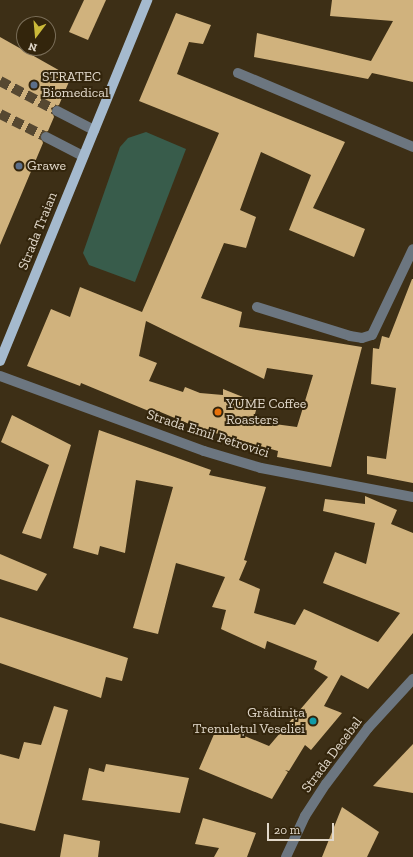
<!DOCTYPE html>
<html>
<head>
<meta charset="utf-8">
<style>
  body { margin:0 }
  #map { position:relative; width:413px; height:857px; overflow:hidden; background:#3d2f16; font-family:"Zilla Slab",serif }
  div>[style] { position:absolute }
  .green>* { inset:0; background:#385c4b }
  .building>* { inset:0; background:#d0b27d }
  .minor-tunnel>* { height:10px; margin-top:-5px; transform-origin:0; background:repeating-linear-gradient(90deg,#564831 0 10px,transparent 0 15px) }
  .minor>* { height:10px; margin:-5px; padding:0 5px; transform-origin:5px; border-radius:5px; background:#6c7680 }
  .major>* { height:10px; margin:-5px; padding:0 5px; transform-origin:5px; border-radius:5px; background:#a5bace }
  .dots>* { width:11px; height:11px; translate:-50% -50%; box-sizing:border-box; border:2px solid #33250c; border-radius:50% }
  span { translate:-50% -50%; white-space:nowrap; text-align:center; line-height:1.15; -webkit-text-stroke:4px #33250c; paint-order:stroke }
  .poi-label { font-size:14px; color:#e1d8ca }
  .left { translate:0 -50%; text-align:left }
  .right { translate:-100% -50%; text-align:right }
  .street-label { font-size:14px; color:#e1d8ca }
  .north { position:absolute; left:16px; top:16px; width:40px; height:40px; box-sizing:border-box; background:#33250c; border:1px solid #796d58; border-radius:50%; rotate:196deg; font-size:11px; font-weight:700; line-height:16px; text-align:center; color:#e1d8ca }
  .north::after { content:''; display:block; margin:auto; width:14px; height:18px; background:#cbb939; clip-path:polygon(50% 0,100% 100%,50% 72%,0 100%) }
  .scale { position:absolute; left:267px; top:823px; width:67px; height:18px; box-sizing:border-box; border:2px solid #e1d8ca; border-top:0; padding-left:5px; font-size:12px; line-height:14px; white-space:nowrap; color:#e1d8ca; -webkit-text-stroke:3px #33250c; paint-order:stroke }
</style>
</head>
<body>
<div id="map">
  <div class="green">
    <div style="clip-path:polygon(146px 132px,186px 149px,135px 282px,89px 265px,83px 253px,120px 147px,128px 138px)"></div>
  </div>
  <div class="building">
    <div style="clip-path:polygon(84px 0,106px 0,88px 40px,69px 32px)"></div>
    <div style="clip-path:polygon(332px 0,413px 0,413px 82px,372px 73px,368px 79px,254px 57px,257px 33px,371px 61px,393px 21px,330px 16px)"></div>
    <div style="clip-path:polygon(evenodd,176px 13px,211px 25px,203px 44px,189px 42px,177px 74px,345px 142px,313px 208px,365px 229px,354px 257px,289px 230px,311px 175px,261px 152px,240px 210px,256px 217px,246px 248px,224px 243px,201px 298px,242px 312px,239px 327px,362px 347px,331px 467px,277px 457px,278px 451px,201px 429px,158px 411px,156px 414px,81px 383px,80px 386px,27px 366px,51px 309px,70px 317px,80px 287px,142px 312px,219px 133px,139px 101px,176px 13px,146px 321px,264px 379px,267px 368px,313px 375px,297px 427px,253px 421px,258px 403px,223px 389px,223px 395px,200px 393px,185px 387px,183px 392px,149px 381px,157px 363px,139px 356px,146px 321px)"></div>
    <div style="clip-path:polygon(0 37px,71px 77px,59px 105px,51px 108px,54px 117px,48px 131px,40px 134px,43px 143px,0 245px)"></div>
    <div style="clip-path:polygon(412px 279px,413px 279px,413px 483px,367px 474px,367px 456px,386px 459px,396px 388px,371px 384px,373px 348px,379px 349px,382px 336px,389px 338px)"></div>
    <div style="clip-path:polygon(12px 415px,71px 445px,41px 539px,22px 533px,49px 465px,1px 442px)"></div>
    <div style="clip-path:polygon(99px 430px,211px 470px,209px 475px,266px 487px,244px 560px,247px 561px,239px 580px,260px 589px,254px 613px,295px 625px,304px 609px,378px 642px,400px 613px,323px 583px,335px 552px,366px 564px,375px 523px,323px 511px,325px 499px,365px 504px,365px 496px,397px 510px,391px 524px,413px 533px,413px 633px,368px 689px,341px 675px,324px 706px,342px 713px,311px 750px,305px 745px,289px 771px,285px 770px,288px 772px,272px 799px,199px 769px,218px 725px,269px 746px,328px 677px,314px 669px,317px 661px,267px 641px,265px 649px,221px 629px,226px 610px,212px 607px,225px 577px,176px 563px,158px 634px,133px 628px,173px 487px,136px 480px,125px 553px,100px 546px,98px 555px,73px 548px)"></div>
    <div style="clip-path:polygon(0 554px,47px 574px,37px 591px,0 579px)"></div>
    <div style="clip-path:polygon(0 617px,128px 658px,122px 681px,106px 677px,101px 698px,0 663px)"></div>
    <div style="clip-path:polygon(54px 706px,68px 710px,35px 831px,0 823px,0 754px,19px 759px,24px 742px,41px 745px)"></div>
    <div style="clip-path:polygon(413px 744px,413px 793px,373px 786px)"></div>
    <div style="clip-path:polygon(106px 764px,189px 778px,180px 813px,82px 800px,89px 768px,104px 772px)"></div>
    <div style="clip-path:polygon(342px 807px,379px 832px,367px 857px,322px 857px)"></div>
    <div style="clip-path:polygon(203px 818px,256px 833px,247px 857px,214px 857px,219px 848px,195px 844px)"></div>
    <div style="clip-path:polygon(64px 834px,100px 841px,98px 857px,60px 857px)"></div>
  </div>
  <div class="minor-tunnel">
    <div style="left:0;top:81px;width:64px;rotate:27.8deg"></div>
    <div style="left:0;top:114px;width:51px;rotate:26.6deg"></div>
  </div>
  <div class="minor">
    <div style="left:238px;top:73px;width:190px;rotate:22.9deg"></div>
    <div style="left:57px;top:111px;width:42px;rotate:27.2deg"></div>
    <div style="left:46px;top:137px;width:42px;rotate:27.2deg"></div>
    <div style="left:257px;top:307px;width:97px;rotate:17.3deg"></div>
    <div style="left:350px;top:336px;width:12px;rotate:9deg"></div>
    <div style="left:362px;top:338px;width:10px;rotate:-17deg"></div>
    <div style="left:372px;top:335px;width:95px;rotate:-64.5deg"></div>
    <div style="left:0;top:376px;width:217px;rotate:20.2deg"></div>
    <div style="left:204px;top:451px;width:59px;rotate:16.6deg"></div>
    <div style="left:261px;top:468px;width:155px;rotate:10.8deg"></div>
    <div style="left:286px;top:857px;width:45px;rotate:-65.1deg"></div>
    <div style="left:305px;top:816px;width:38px;rotate:-57deg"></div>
    <div style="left:326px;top:784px;width:70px;rotate:-53.1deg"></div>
    <div style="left:368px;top:728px;width:67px;rotate:-47.4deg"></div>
  </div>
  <div class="major">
    <div style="left:0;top:361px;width:390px;rotate:-67.8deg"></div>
  </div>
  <div class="dots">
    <div style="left:34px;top:85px;background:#5c6f8a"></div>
    <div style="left:19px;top:166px;background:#5c6f8a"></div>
    <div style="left:218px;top:412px;background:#e8710a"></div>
    <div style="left:313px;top:721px;background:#0f9aa8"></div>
  </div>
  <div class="poi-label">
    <span class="left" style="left:42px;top:85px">STRATEC<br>Biomedical</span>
    <span class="left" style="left:27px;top:166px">Grawe</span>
    <span class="left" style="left:226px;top:412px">YUME Coffee<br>Roasters</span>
    <span class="right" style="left:305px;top:721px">Grădinița<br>Trenulețul Veseliei</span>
  </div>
  <div class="street-label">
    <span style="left:38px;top:231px;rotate:-68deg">Strada Traian</span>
    <span style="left:208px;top:434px;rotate:18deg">Strada Emil Petrovici</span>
    <span style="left:332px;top:755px;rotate:-53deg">Strada Decebal</span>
  </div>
  <div class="north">N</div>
  <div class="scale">20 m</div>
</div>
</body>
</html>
